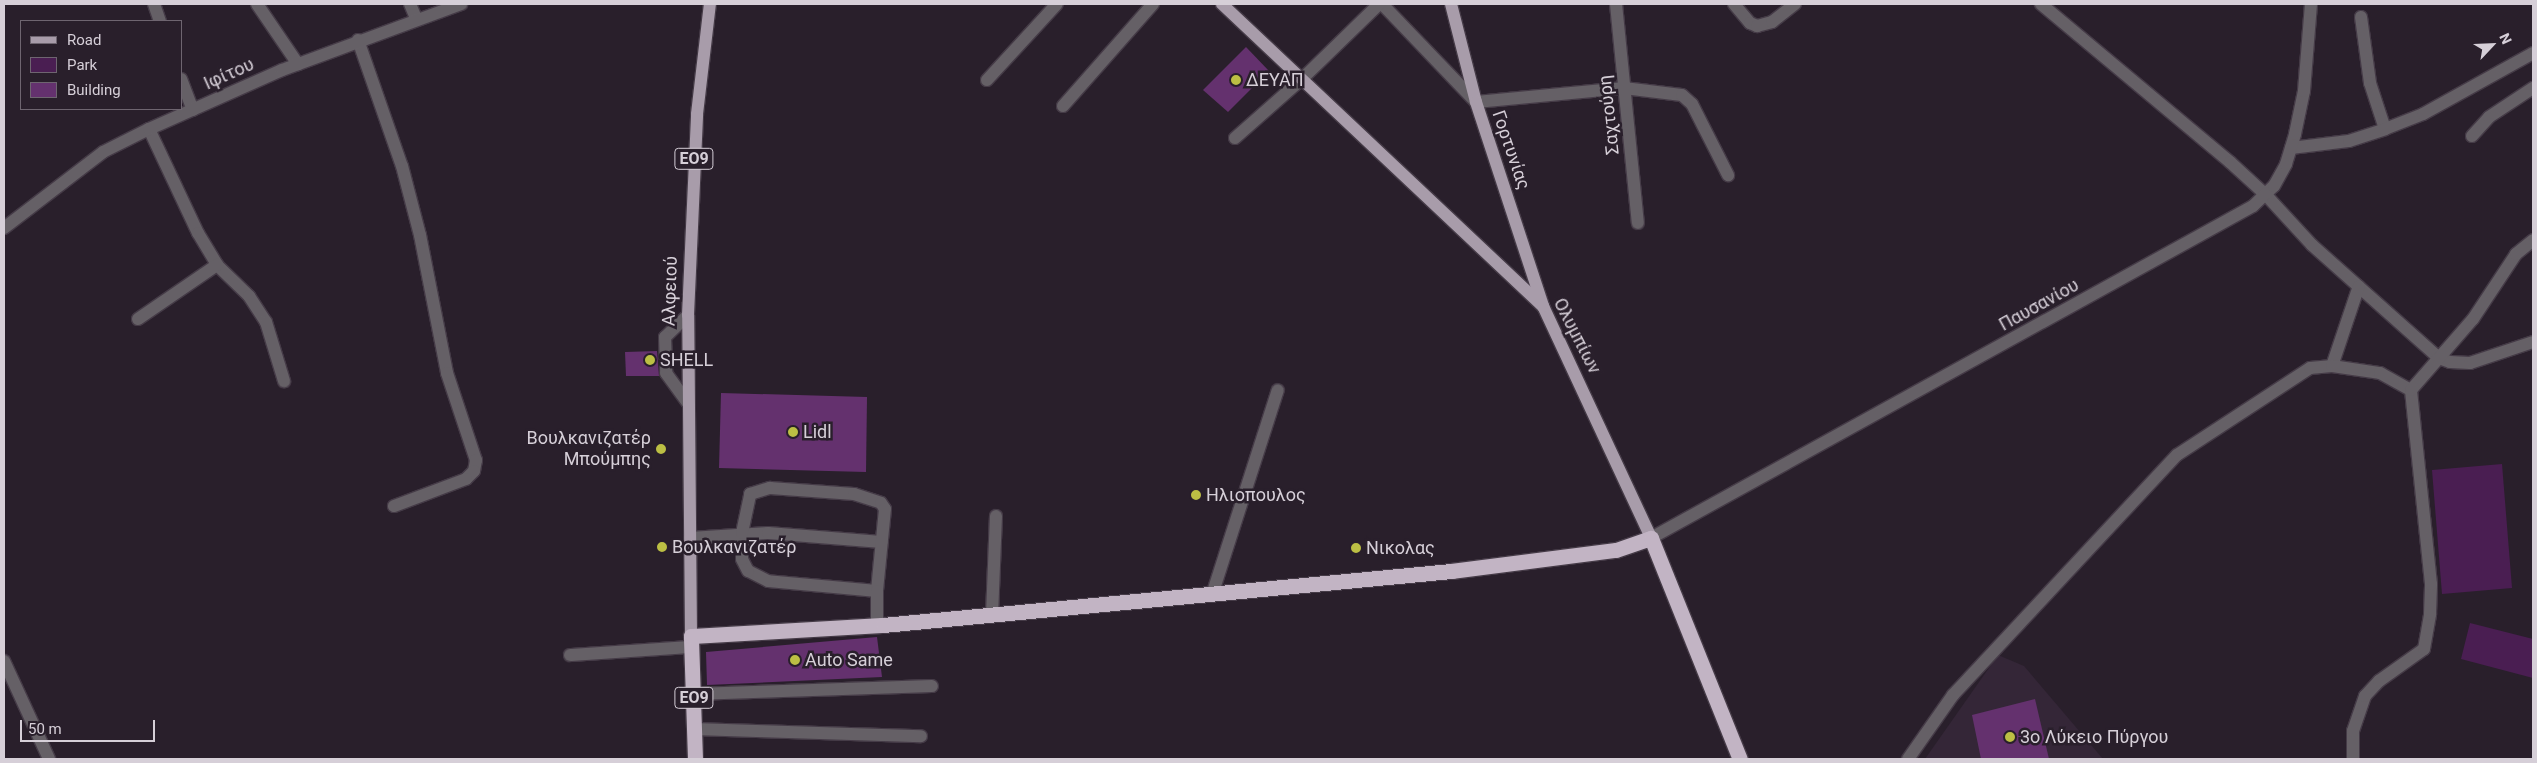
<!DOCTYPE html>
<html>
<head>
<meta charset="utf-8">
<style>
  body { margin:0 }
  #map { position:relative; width:2537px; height:763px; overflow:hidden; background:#291f2b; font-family:Roboto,sans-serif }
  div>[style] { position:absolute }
  .built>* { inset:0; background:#342637 }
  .green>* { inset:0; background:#4a1e52 }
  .building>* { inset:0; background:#64316e }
  .roads { filter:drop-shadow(1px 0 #453b47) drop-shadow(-1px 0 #453b47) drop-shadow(0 1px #453b47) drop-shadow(0 -1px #453b47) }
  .minor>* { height:12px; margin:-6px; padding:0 6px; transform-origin:6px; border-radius:6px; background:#656066 }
  .major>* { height:12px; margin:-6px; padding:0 6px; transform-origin:6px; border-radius:6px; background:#a89caa }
  .highway>* { height:15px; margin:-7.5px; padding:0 7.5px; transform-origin:7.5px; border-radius:7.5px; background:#c2b4c4 }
  .dots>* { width:14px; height:14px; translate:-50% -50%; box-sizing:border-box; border:2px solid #291f2b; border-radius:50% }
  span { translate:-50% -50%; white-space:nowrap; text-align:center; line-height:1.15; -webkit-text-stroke:5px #291f2b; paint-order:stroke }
  .shield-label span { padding:1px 4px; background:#291f2b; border:1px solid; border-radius:4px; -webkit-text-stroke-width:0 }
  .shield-label { font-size:16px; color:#d6cfd8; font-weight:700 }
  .street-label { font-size:18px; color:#d6cfd8 }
  .poi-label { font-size:18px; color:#d6cfd8 }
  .left { translate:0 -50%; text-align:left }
  .right { translate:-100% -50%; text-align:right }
  .frame { position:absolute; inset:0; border:5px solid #d6cfd8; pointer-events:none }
  .legend { position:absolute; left:20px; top:20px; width:162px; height:90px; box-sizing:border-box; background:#291f2b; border:1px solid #6e6570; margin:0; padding:6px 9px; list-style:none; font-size:15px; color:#d6cfd8 }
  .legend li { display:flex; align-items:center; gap:10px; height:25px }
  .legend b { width:25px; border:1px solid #6e6570 }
  .north { position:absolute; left:2467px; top:20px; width:50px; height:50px; -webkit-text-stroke:4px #291f2b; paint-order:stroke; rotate:65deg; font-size:14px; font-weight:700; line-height:20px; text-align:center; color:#d6cfd8 }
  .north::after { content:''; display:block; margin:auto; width:18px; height:22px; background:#d6cfd8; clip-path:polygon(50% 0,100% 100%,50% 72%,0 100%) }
  .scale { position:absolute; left:20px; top:720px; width:135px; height:22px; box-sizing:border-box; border:2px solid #d6cfd8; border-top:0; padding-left:6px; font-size:15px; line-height:18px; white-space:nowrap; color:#d6cfd8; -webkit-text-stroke:4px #291f2b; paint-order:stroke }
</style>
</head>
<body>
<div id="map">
  <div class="built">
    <div style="clip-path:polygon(1998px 655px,2024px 666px,2103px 759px,1925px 759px)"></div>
  </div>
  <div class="green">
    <div style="clip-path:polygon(2502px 464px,2512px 588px,2442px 594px,2432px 470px)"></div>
    <div style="clip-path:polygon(2470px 623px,2533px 639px,2533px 678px,2461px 659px)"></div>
  </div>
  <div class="building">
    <div style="clip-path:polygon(1246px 47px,1269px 71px,1228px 112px,1203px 90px)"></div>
    <div style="clip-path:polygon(657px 351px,659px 376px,626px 376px,625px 352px)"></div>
    <div style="clip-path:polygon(721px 393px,867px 397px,866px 472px,719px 468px)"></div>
    <div style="clip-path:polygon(877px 637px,882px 677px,707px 685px,706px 652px)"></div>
    <div style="clip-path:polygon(2035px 699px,2049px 759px,1981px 759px,1972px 715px)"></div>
  </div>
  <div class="roads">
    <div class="minor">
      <div style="left:154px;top:4px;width:18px;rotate:71deg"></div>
      <div style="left:257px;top:4px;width:73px;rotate:55.7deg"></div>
      <div style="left:410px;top:4px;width:15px;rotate:67deg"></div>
      <div style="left:1382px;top:4px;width:136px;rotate:46.2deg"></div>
      <div style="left:1476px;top:102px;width:149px;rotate:-5.4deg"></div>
      <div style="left:1624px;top:88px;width:58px;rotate:6.9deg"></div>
      <div style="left:1682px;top:95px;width:13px;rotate:42deg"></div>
      <div style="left:1692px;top:104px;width:80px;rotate:63.1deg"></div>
      <div style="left:1616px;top:4px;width:220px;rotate:84.3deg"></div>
      <div style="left:1734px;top:4px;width:25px;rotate:50deg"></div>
      <div style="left:1750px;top:23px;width:8px;rotate:23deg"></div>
      <div style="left:1757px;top:26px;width:16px;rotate:-15deg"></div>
      <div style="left:1772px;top:22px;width:29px;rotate:-38deg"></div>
      <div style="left:2041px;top:4px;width:246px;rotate:39.9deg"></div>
      <div style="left:2230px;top:162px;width:49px;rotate:42.5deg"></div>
      <div style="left:2266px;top:195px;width:68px;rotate:47.4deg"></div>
      <div style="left:2312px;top:245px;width:170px;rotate:41.7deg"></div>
      <div style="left:2439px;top:358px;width:12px;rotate:20deg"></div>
      <div style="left:2450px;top:362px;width:20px;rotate:3deg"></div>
      <div style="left:2470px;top:363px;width:66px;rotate:-18.4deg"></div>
      <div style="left:2361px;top:17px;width:67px;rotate:82.2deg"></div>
      <div style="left:2370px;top:83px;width:48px;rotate:71.9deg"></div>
      <div style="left:358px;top:40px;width:133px;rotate:70.8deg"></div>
      <div style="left:402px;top:166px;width:71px;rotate:75.4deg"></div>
      <div style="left:420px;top:235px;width:141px;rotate:78.9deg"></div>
      <div style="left:447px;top:373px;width:92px;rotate:71.6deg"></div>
      <div style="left:476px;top:460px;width:11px;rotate:100deg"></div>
      <div style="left:474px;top:471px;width:11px;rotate:135deg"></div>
      <div style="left:466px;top:479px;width:77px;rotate:159.4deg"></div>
      <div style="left:181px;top:79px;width:33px;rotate:69deg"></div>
      <div style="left:987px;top:80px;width:103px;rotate:-47.4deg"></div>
      <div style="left:1063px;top:106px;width:136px;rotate:-48.6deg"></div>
      <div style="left:149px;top:129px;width:115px;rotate:64.8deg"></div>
      <div style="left:198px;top:233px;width:37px;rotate:59deg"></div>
      <div style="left:217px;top:265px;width:45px;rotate:44.1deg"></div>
      <div style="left:249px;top:296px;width:31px;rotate:57deg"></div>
      <div style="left:266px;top:322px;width:62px;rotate:73deg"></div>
      <div style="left:2472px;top:136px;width:25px;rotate:-48deg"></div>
      <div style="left:2489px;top:117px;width:53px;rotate:-33.4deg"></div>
      <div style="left:1235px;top:138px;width:91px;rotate:-41.4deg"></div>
      <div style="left:1303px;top:78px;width:106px;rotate:-44.2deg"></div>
      <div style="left:2291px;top:148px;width:58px;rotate:-6.9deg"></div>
      <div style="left:2349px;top:141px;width:38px;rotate:-18deg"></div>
      <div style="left:2385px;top:129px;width:41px;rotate:-21.5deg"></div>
      <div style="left:2423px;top:114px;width:126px;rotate:-29deg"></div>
      <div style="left:4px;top:228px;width:125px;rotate:-37.5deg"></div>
      <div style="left:103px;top:152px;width:51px;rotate:-26.6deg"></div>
      <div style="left:149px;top:129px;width:145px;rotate:-23.9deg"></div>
      <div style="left:282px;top:70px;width:191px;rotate:-20.2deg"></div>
      <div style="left:688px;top:315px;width:32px;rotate:136deg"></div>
      <div style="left:665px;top:337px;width:36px;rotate:88deg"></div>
      <div style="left:666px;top:373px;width:39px;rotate:54deg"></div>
      <div style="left:138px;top:319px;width:96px;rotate:-34.4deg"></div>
      <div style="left:2332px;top:366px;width:84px;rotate:-71.4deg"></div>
      <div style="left:690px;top:538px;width:78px;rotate:-3.7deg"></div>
      <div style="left:768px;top:533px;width:114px;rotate:4.5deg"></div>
      <div style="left:1651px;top:538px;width:687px;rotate:-28.88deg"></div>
      <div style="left:2253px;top:206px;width:29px;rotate:-44deg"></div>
      <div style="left:2274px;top:186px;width:25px;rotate:-61deg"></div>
      <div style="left:2286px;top:164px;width:31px;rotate:-73deg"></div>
      <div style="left:2295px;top:134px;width:44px;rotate:-78.2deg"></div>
      <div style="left:2304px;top:91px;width:87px;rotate:-85.4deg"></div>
      <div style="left:877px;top:591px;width:109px;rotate:-174.8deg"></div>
      <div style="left:768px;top:581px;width:22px;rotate:-153deg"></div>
      <div style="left:748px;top:571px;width:13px;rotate:-117deg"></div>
      <div style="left:742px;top:559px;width:26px;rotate:-90deg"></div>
      <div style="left:742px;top:533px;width:40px;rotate:-78deg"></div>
      <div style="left:750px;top:494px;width:21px;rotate:-17deg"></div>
      <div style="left:770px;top:488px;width:84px;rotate:4.1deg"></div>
      <div style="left:854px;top:494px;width:28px;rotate:18deg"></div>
      <div style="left:881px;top:503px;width:7px;rotate:56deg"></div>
      <div style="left:885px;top:509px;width:82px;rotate:95.6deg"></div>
      <div style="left:877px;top:591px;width:34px;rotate:90deg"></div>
      <div style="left:1212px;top:595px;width:215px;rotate:-72.2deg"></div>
      <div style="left:992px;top:615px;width:99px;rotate:-87.7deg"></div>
      <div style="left:570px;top:655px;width:121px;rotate:-3.8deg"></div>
      <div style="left:4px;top:661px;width:108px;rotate:65.3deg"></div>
      <div style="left:694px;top:694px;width:238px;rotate:-1.9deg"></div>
      <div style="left:694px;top:729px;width:227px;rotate:1.8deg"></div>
      <div style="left:1908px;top:759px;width:78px;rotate:-54.9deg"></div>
      <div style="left:1953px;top:695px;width:328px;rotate:-47deg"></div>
      <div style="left:2177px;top:455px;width:159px;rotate:-33.2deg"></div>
      <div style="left:2310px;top:368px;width:22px;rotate:-5deg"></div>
      <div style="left:2332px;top:366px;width:49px;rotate:8.3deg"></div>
      <div style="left:2380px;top:373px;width:35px;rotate:29deg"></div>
      <div style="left:2353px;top:759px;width:28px;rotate:-90deg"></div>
      <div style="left:2353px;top:731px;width:37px;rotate:-71deg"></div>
      <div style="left:2365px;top:696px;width:21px;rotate:-47deg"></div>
      <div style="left:2379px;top:681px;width:55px;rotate:-35.4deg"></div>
      <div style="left:2424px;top:649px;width:36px;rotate:-80deg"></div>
      <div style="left:2430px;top:614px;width:30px;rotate:-88deg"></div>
      <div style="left:2431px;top:584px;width:195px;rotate:-95.9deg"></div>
      <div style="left:2411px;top:390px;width:94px;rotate:-48.9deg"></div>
      <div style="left:2473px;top:319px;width:78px;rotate:-56.5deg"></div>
      <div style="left:2516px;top:254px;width:22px;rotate:-39deg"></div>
    </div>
    <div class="major">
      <div style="left:1222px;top:4px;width:441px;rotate:43.3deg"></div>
      <div style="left:1543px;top:306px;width:256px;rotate:65deg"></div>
      <div style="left:1451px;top:4px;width:101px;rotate:75.7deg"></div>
      <div style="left:1476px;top:102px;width:215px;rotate:71.8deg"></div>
      <div style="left:691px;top:636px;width:321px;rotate:-90.5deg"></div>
      <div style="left:688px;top:315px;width:201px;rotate:-87.4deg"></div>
      <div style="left:697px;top:114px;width:111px;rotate:-83.3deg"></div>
    </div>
    <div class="highway">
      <div style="left:695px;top:759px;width:123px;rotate:-91.9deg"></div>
      <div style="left:691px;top:636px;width:192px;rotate:-3.3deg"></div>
      <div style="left:883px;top:625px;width:571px;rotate:-5.43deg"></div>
      <div style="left:1451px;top:571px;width:166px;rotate:-7.3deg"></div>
      <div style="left:1616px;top:550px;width:37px;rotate:-19deg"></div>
      <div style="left:1651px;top:538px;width:238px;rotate:68.1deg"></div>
    </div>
  </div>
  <div class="dots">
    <div style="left:1236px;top:80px;background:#bcbf44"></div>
    <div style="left:650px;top:360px;background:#bcbf44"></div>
    <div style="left:793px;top:432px;background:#bcbf44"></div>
    <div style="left:661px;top:449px;background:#bcbf44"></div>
    <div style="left:1196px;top:495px;background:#bcbf44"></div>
    <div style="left:662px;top:547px;background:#bcbf44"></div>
    <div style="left:1356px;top:548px;background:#bcbf44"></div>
    <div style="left:795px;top:660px;background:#bcbf44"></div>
    <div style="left:2010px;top:737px;background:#bcbf44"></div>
  </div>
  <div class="shield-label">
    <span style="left:694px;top:159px">ΕΟ9</span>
    <span style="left:694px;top:698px">ΕΟ9</span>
  </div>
  <div class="street-label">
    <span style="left:229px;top:74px;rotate:-24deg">Ιφίτου</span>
    <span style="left:1609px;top:115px;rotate:-96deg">Σαχτούρη</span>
    <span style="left:1511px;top:150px;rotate:71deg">Γορτυνίας</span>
    <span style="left:670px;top:291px;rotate:-88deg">Αλφειού</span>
    <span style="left:2039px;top:305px;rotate:-29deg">Παυσανίου</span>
    <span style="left:1577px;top:336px;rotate:63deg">Ολυμπίων</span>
  </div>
  <div class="poi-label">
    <span class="left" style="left:1246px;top:80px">ΔΕΥΑΠ</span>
    <span class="left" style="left:660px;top:360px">SHELL</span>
    <span class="left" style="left:803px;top:432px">Lidl</span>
    <span class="right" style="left:651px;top:449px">Βουλκανιζατέρ<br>Μπούμπης</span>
    <span class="left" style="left:1206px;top:495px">Ηλιοπουλος</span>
    <span class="left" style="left:672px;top:547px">Βουλκανιζατέρ</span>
    <span class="left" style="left:1366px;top:548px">Νικολας</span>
    <span class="left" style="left:805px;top:660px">Auto Same</span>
    <span class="left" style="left:2020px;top:737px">3o Λύκειο Πύργου</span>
  </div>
  <div class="frame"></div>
  <ul class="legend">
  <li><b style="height:6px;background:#a89caa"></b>Road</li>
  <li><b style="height:14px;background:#4a1e52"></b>Park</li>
  <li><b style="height:14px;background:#64316e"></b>Building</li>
  </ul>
  <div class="north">N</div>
  <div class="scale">50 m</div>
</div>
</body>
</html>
